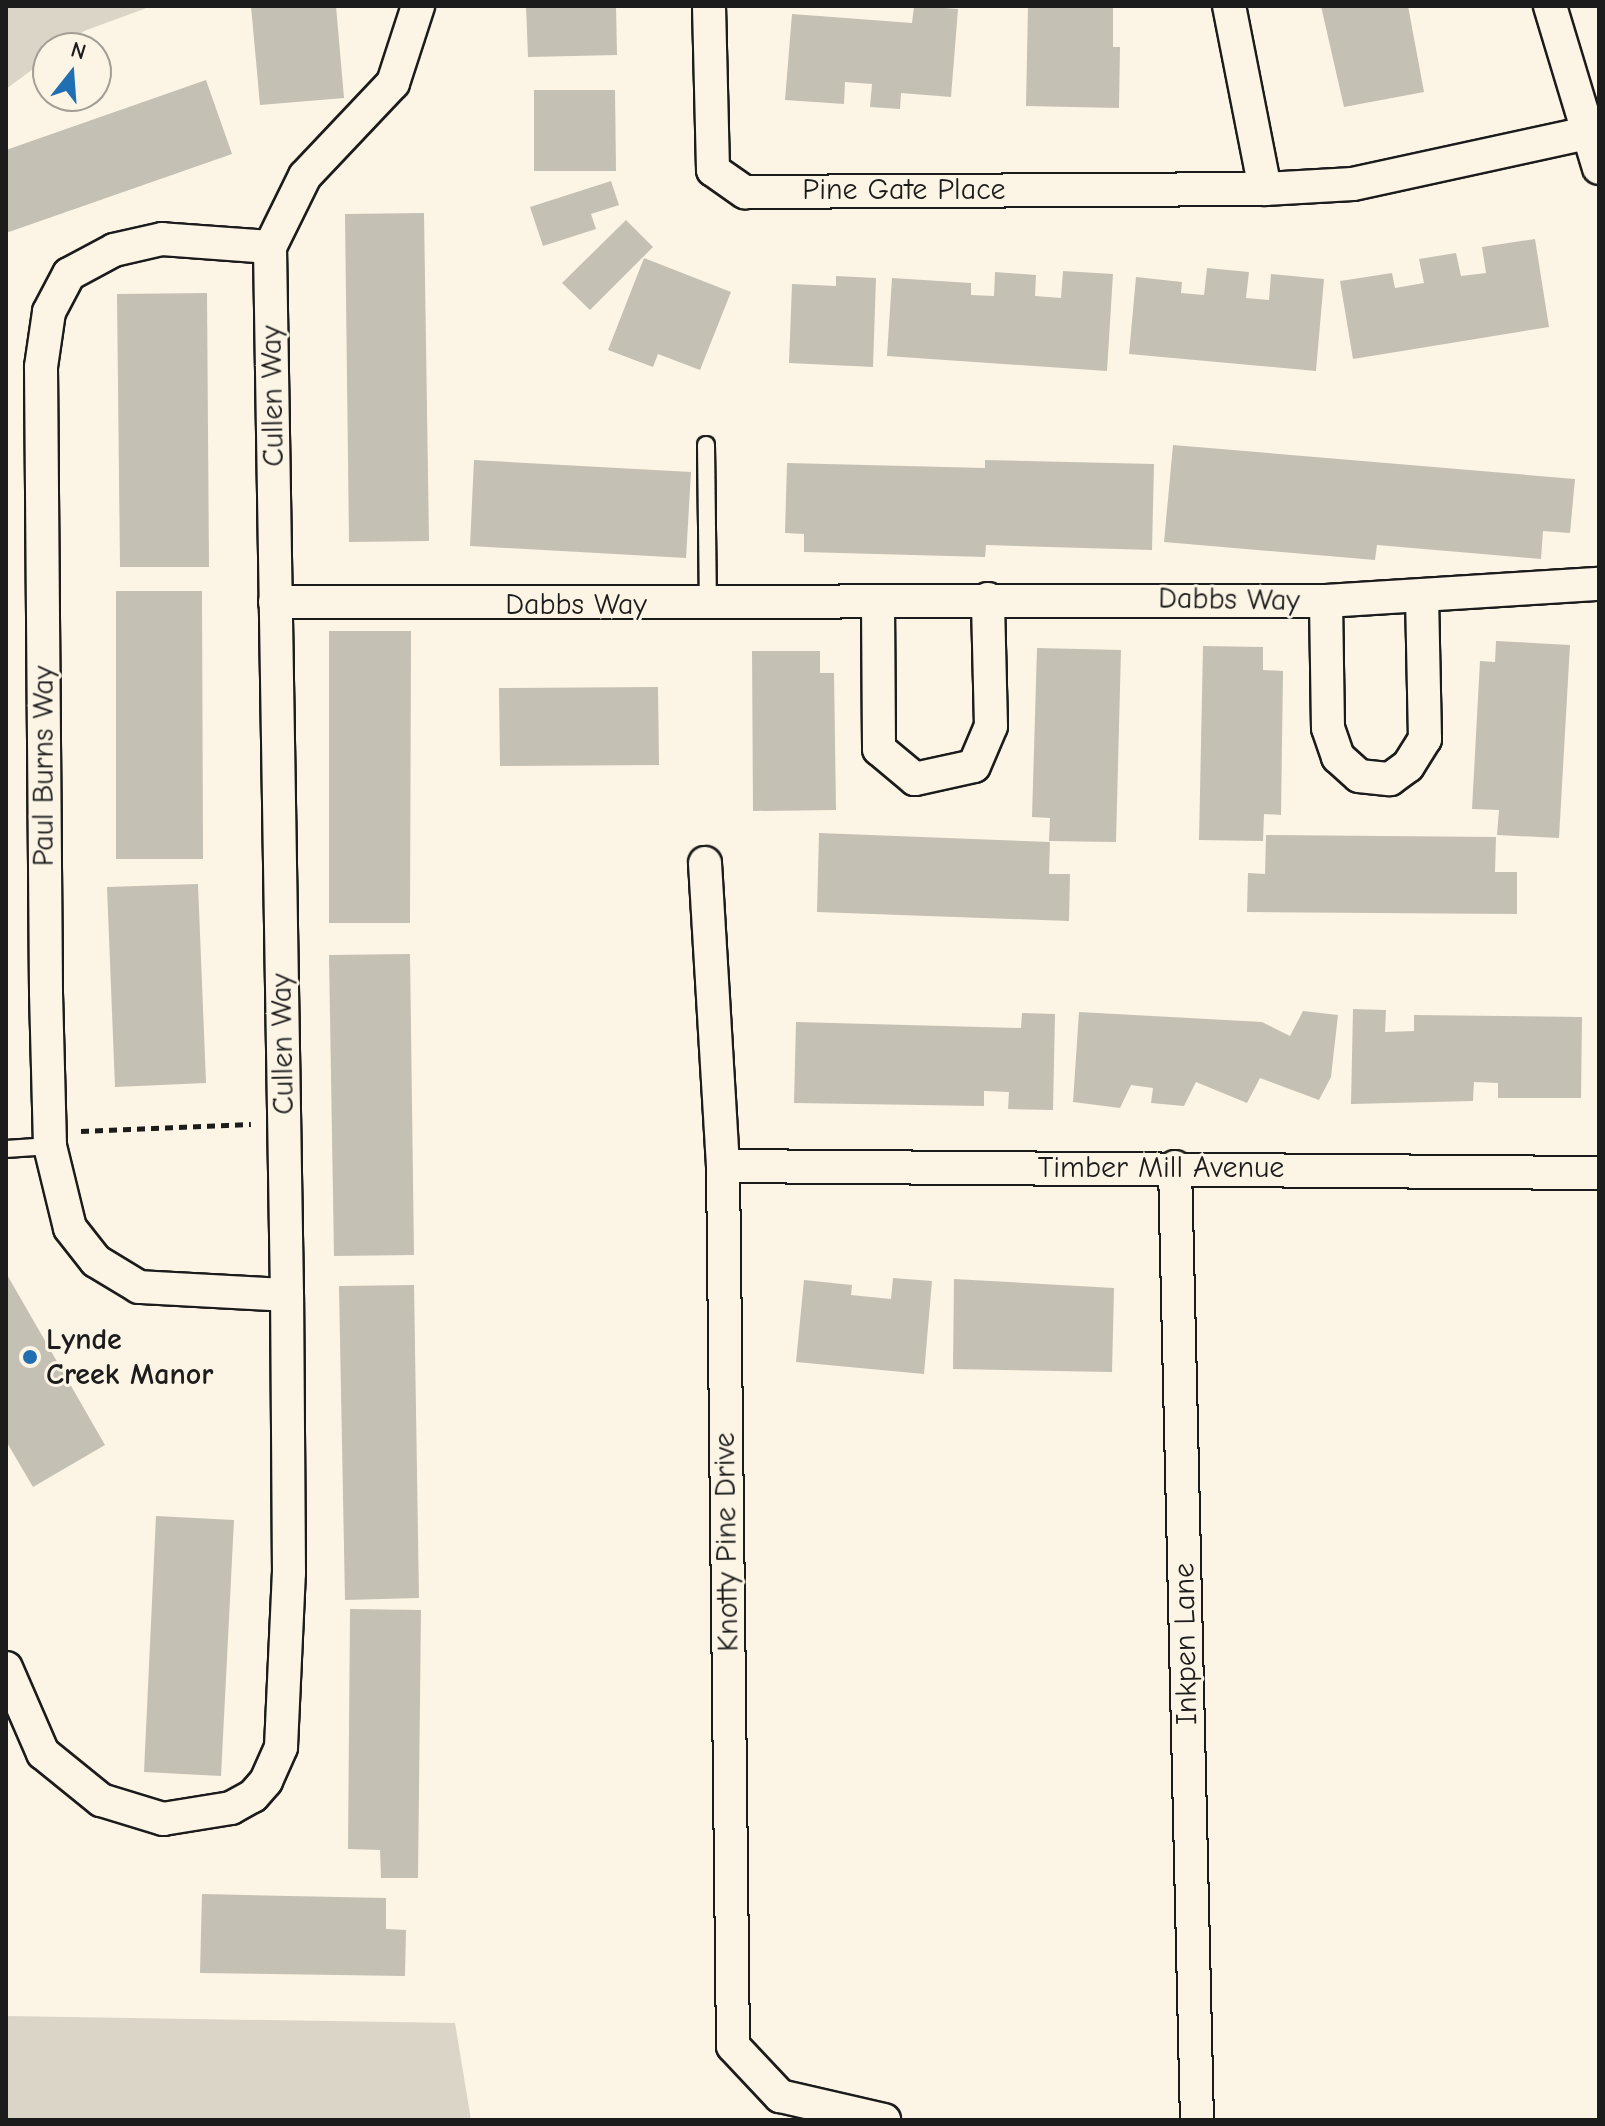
<!DOCTYPE html>
<html>
<head>
<meta charset="utf-8">
<style>
  body { margin:0 }
  #map { position:relative; width:1605px; height:2126px; overflow:hidden; background:#fcf5e5; font-family:"Comic Neue",sans-serif }
  div>[style] { position:absolute }
  .green>* { inset:0; background:#dbd5c8 }
  .building>* { inset:0; background:#c4c0b3 }
  .path>* { height:5px; margin-top:-2.5px; transform-origin:0; background:repeating-linear-gradient(90deg,#1c1c1c 0 8px,transparent 0 14px) }
  .roads { filter:drop-shadow(2px 0 #1c1c1c) drop-shadow(-2px 0 #1c1c1c) drop-shadow(0 2px #1c1c1c) drop-shadow(0 -2px #1c1c1c) }
  .service>* { height:16px; margin:-8px; padding:0 8px; transform-origin:8px; border-radius:8px; background:#fcf5e5 }
  .minor>* { height:32px; margin:-16px; padding:0 16px; transform-origin:16px; border-radius:16px; background:#fcf5e5 }
  .dots>* { width:22px; height:22px; translate:-50% -50%; box-sizing:border-box; border:4px solid #fcf5e5; border-radius:50% }
  span { translate:-50% -50%; white-space:nowrap; text-align:center; line-height:1.15; -webkit-text-stroke:6px #fcf5e5; paint-order:stroke }
  .street-label { font-size:30px; color:#1c1c1c }
  .poi-label { font-size:30px; color:#1c1c1c; font-weight:700 }
  .left { translate:0 -50%; text-align:left }
  .frame { position:absolute; inset:0; border:8px solid #1c1c1c; pointer-events:none }
  .north { position:absolute; left:32px; top:32px; width:80px; height:80px; box-sizing:border-box; background:#fcf5e5; border:2px solid #a29e95; border-radius:50%; rotate:17deg; font-size:22px; font-weight:700; line-height:32px; text-align:center; color:#1c1c1c }
  .north::after { content:''; display:block; margin:auto; width:28px; height:36px; background:#1f6fb2; clip-path:polygon(50% 0,100% 100%,50% 72%,0 100%) }
</style>
</head>
<body>
<div id="map">
  <div class="green">
    <div style="clip-path:polygon(6px 6px,152px 6px,84px 31px,61px 48px,48px 48px,48px 58px,6px 89px)"></div>
    <div style="clip-path:polygon(6px 2016px,455px 2023px,471px 2120px,6px 2120px)"></div>
  </div>
  <div class="building">
    <div style="clip-path:polygon(251px 6px,336px 6px,344px 98px,260px 105px)"></div>
    <div style="clip-path:polygon(526px 6px,616px 6px,617px 55px,528px 57px)"></div>
    <div style="clip-path:polygon(914px 6px,958px 9px,951px 97px,901px 93px,900px 109px,870px 107px,872px 84px,845px 82px,844px 104px,785px 100px,792px 14px,912px 23px)"></div>
    <div style="clip-path:polygon(1028px 6px,1113px 6px,1113px 47px,1120px 47px,1119px 108px,1026px 106px)"></div>
    <div style="clip-path:polygon(1321px 6px,1408px 6px,1424px 92px,1344px 107px)"></div>
    <div style="clip-path:polygon(206px 80px,232px 154px,6px 233px,6px 150px)"></div>
    <div style="clip-path:polygon(534px 90px,615px 90px,616px 171px,534px 171px)"></div>
    <div style="clip-path:polygon(611px 181px,619px 205px,591px 214px,596px 229px,543px 246px,530px 207px)"></div>
    <div style="clip-path:polygon(424px 213px,429px 541px,349px 542px,345px 214px)"></div>
    <div style="clip-path:polygon(626px 220px,653px 247px,590px 310px,562px 283px)"></div>
    <div style="clip-path:polygon(1535px 239px,1549px 327px,1353px 359px,1340px 281px,1392px 273px,1395px 288px,1424px 283px,1419px 259px,1456px 253px,1461px 276px,1486px 273px,1482px 247px)"></div>
    <div style="clip-path:polygon(644px 258px,731px 292px,700px 370px,658px 354px,653px 367px,608px 350px)"></div>
    <div style="clip-path:polygon(1207px 268px,1249px 272px,1246px 298px,1269px 300px,1271px 274px,1324px 279px,1316px 371px,1129px 354px,1136px 277px,1182px 282px,1181px 293px,1204px 295px)"></div>
    <div style="clip-path:polygon(1063px 271px,1113px 274px,1107px 371px,887px 356px,892px 278px,971px 283px,971px 295px,994px 296px,995px 272px,1036px 275px,1035px 296px,1061px 298px)"></div>
    <div style="clip-path:polygon(836px 276px,876px 278px,873px 367px,789px 363px,792px 284px,836px 286px)"></div>
    <div style="clip-path:polygon(207px 293px,209px 567px,120px 567px,117px 294px)"></div>
    <div style="clip-path:polygon(1173px 445px,1575px 479px,1570px 533px,1543px 531px,1541px 559px,1377px 545px,1375px 560px,1164px 542px)"></div>
    <div style="clip-path:polygon(474px 460px,691px 472px,686px 558px,470px 546px)"></div>
    <div style="clip-path:polygon(985px 460px,1154px 464px,1152px 550px,986px 545px,985px 557px,804px 552px,804px 534px,785px 533px,787px 463px,985px 468px)"></div>
    <div style="clip-path:polygon(116px 591px,202px 591px,203px 859px,116px 859px)"></div>
    <div style="clip-path:polygon(329px 631px,411px 631px,410px 923px,329px 923px)"></div>
    <div style="clip-path:polygon(1496px 641px,1570px 645px,1559px 838px,1497px 835px,1499px 810px,1472px 809px,1480px 661px,1495px 662px)"></div>
    <div style="clip-path:polygon(1203px 646px,1263px 647px,1263px 670px,1283px 671px,1281px 815px,1264px 814px,1263px 841px,1199px 840px)"></div>
    <div style="clip-path:polygon(1037px 648px,1121px 650px,1116px 842px,1049px 841px,1050px 818px,1032px 817px)"></div>
    <div style="clip-path:polygon(752px 651px,820px 651px,820px 673px,834px 673px,836px 810px,753px 811px)"></div>
    <div style="clip-path:polygon(658px 687px,659px 765px,500px 766px,499px 688px)"></div>
    <div style="clip-path:polygon(819px 833px,1050px 842px,1049px 874px,1070px 874px,1069px 921px,817px 912px)"></div>
    <div style="clip-path:polygon(1266px 835px,1496px 837px,1495px 872px,1517px 872px,1517px 914px,1247px 912px,1248px 873px,1265px 874px)"></div>
    <div style="clip-path:polygon(198px 884px,206px 1083px,115px 1087px,107px 887px)"></div>
    <div style="clip-path:polygon(410px 954px,414px 1255px,334px 1256px,329px 955px)"></div>
    <div style="clip-path:polygon(1353px 1009px,1386px 1010px,1385px 1032px,1414px 1031px,1414px 1015px,1582px 1017px,1581px 1098px,1498px 1098px,1498px 1083px,1474px 1082px,1473px 1101px,1351px 1104px)"></div>
    <div style="clip-path:polygon(1303px 1011px,1338px 1015px,1331px 1077px,1319px 1100px,1260px 1078px,1247px 1103px,1196px 1082px,1184px 1106px,1151px 1103px,1153px 1088px,1131px 1085px,1120px 1108px,1073px 1102px,1079px 1012px,1262px 1022px,1290px 1036px)"></div>
    <div style="clip-path:polygon(1022px 1013px,1055px 1014px,1053px 1110px,1008px 1109px,1009px 1092px,984px 1091px,984px 1106px,794px 1103px,796px 1022px,1021px 1028px)"></div>
    <div style="clip-path:polygon(6px 1273px,105px 1445px,33px 1487px,6px 1441px)"></div>
    <div style="clip-path:polygon(893px 1278px,932px 1281px,924px 1374px,796px 1362px,804px 1280px,852px 1285px,851px 1295px,891px 1299px)"></div>
    <div style="clip-path:polygon(954px 1279px,1114px 1288px,1112px 1372px,953px 1369px)"></div>
    <div style="clip-path:polygon(414px 1285px,419px 1598px,345px 1600px,339px 1286px)"></div>
    <div style="clip-path:polygon(156px 1516px,234px 1520px,221px 1776px,144px 1772px)"></div>
    <div style="clip-path:polygon(350px 1609px,421px 1610px,418px 1878px,381px 1878px,380px 1850px,348px 1849px)"></div>
    <div style="clip-path:polygon(202px 1894px,386px 1898px,386px 1929px,406px 1930px,405px 1976px,200px 1973px)"></div>
  </div>
  <div class="path">
    <div style="left:81px;top:1131px;width:170px;rotate:-2.4deg"></div>
  </div>
  <div class="roads">
    <div class="service">
      <div style="left:706px;top:445px;width:160px;rotate:89.3deg"></div>
      <div style="left:6px;top:1149px;width:44px;rotate:-3.9deg"></div>
    </div>
    <div class="minor">
      <div style="left:709px;top:6px;width:164px;rotate:88.6deg"></div>
      <div style="left:713px;top:170px;width:39px;rotate:35deg"></div>
      <div style="left:745px;top:192px;width:520px;rotate:-0.33deg"></div>
      <div style="left:1265px;top:189px;width:187px;rotate:-101.1deg"></div>
      <div style="left:1550px;top:6px;width:169px;rotate:73.2deg"></div>
      <div style="left:1265px;top:189px;width:88px;rotate:-3.3deg"></div>
      <div style="left:1353px;top:184px;width:239px;rotate:-12.3deg"></div>
      <div style="left:270px;top:247px;width:108px;rotate:-175.8deg"></div>
      <div style="left:162px;top:239px;width:49px;rotate:167.1deg"></div>
      <div style="left:114px;top:250px;width:51px;rotate:151.9deg"></div>
      <div style="left:69px;top:274px;width:43px;rotate:117.8deg"></div>
      <div style="left:49px;top:312px;width:56px;rotate:98.3deg"></div>
      <div style="left:41px;top:367px;width:626px;rotate:89.54deg"></div>
      <div style="left:46px;top:993px;width:153px;rotate:88.5deg"></div>
      <div style="left:50px;top:1146px;width:84px;rotate:76.3deg"></div>
      <div style="left:70px;top:1228px;width:42px;rotate:51.8deg"></div>
      <div style="left:96px;top:1261px;width:50px;rotate:31.2deg"></div>
      <div style="left:139px;top:1287px;width:148px;rotate:3.1deg"></div>
      <div style="left:1326px;top:601px;width:127px;rotate:89.1deg"></div>
      <div style="left:1328px;top:728px;width:31px;rotate:71deg"></div>
      <div style="left:1338px;top:757px;width:28px;rotate:42deg"></div>
      <div style="left:1359px;top:776px;width:31px;rotate:6deg"></div>
      <div style="left:1390px;top:779px;width:22px;rotate:-36deg"></div>
      <div style="left:1408px;top:766px;width:32px;rotate:-58deg"></div>
      <div style="left:1425px;top:739px;width:140px;rotate:-91.2deg"></div>
      <div style="left:275px;top:602px;width:1051px;rotate:-0.05deg"></div>
      <div style="left:1326px;top:601px;width:274px;rotate:-3.6deg"></div>
      <div style="left:878px;top:603px;width:146px;rotate:89.6deg"></div>
      <div style="left:879px;top:749px;width:47px;rotate:39.8deg"></div>
      <div style="left:915px;top:779px;width:60px;rotate:-12.4deg"></div>
      <div style="left:974px;top:766px;width:43px;rotate:-67deg"></div>
      <div style="left:991px;top:726px;width:127px;rotate:-91.4deg"></div>
      <div style="left:705px;top:863px;width:304px;rotate:86.6deg"></div>
      <div style="left:723px;top:1166px;width:880px;rotate:89.35deg"></div>
      <div style="left:733px;top:2046px;width:69px;rotate:46.8deg"></div>
      <div style="left:780px;top:2096px;width:107px;rotate:13deg"></div>
      <div style="left:723px;top:1166px;width:876px;rotate:0.46deg"></div>
      <div style="left:1175px;top:1167px;width:953px;rotate:88.68deg"></div>
      <div style="left:6px;top:1668px;width:93px;rotate:66.5deg"></div>
      <div style="left:43px;top:1753px;width:75px;rotate:39deg"></div>
      <div style="left:101px;top:1800px;width:65px;rotate:17deg"></div>
      <div style="left:163px;top:1819px;width:69px;rotate:-9.2deg"></div>
      <div style="left:231px;top:1808px;width:25px;rotate:-29deg"></div>
      <div style="left:253px;top:1796px;width:20px;rotate:-49deg"></div>
      <div style="left:266px;top:1781px;width:37px;rotate:-66deg"></div>
      <div style="left:281px;top:1747px;width:174px;rotate:-87.4deg"></div>
      <div style="left:289px;top:1573px;width:278px;rotate:-90.4deg"></div>
      <div style="left:287px;top:1295px;width:1048px;rotate:-90.93deg"></div>
      <div style="left:270px;top:247px;width:79px;rotate:-63.8deg"></div>
      <div style="left:305px;top:176px;width:128px;rotate:-46.6deg"></div>
      <div style="left:393px;top:83px;width:81px;rotate:-72deg"></div>
    </div>
  </div>
  <div class="dots">
    <div style="left:30px;top:1357px;background:#1f6fb2"></div>
  </div>
  <div class="street-label">
    <span style="left:904px;top:190px">Pine Gate Place</span>
    <span style="left:273px;top:396px;rotate:-91deg">Cullen Way</span>
    <span style="left:1229px;top:600px;rotate:1deg">Dabbs Way</span>
    <span style="left:576px;top:605px">Dabbs Way</span>
    <span style="left:44px;top:766px;rotate:-90deg">Paul Burns Way</span>
    <span style="left:283px;top:1044px;rotate:-91deg">Cullen Way</span>
    <span style="left:1161px;top:1168px">Timber Mill Avenue</span>
    <span style="left:727px;top:1542px;rotate:-91deg">Knotty Pine Drive</span>
    <span style="left:1186px;top:1644px;rotate:-91deg">Inkpen Lane</span>
  </div>
  <div class="poi-label">
    <span class="left" style="left:46px;top:1357px">Lynde<br>Creek Manor</span>
  </div>
  <div class="frame"></div>
  <div class="north">N</div>
</div>
</body>
</html>
